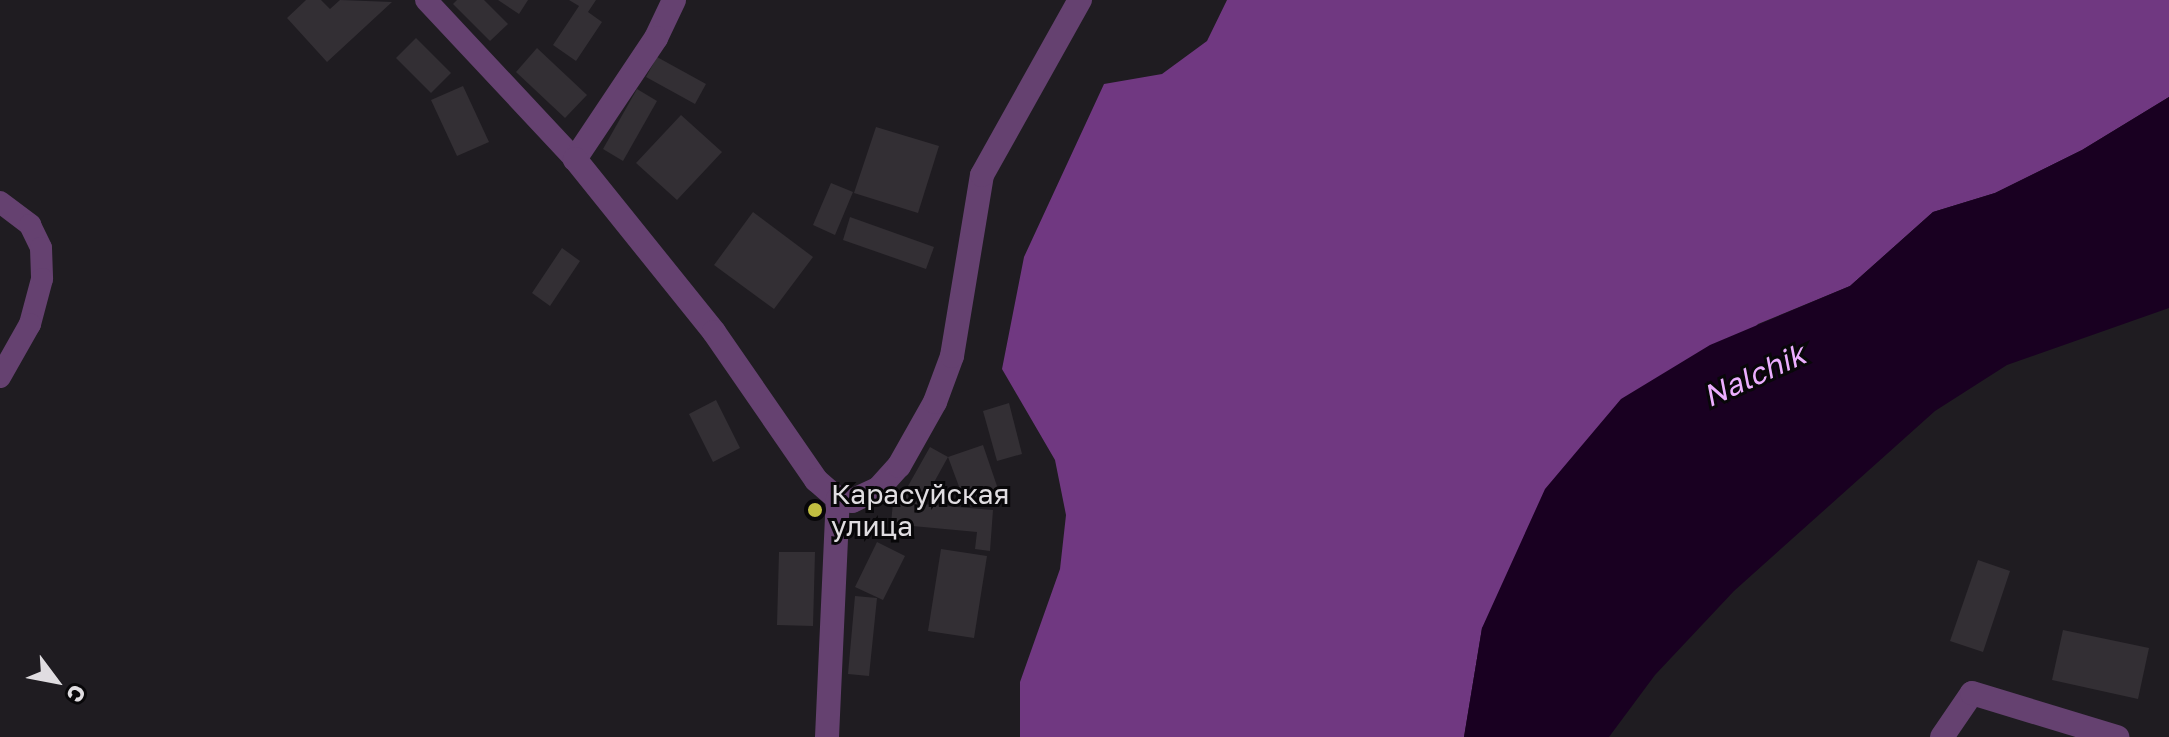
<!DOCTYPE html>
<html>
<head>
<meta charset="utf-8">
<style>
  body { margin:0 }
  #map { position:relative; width:2169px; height:737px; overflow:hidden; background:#1f1c21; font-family:"Golos Text",sans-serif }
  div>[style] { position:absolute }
  .forest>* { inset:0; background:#703881 }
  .water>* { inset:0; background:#190021 }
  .building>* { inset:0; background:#332f34 }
  .lane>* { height:22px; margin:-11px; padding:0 11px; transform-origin:11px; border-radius:11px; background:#654170 }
  .street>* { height:24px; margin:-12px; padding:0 12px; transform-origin:12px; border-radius:12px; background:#654170 }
  .dots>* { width:22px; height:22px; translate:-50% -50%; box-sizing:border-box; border:4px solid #080709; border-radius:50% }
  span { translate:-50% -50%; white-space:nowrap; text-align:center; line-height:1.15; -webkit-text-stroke:6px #080709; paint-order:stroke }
  .poi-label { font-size:28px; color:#e0dde1 }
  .left { translate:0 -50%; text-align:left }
  .water-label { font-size:30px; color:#ebaefe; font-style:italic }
  .north { position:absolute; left:16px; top:641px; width:80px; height:80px; -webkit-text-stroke:6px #080709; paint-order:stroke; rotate:122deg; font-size:22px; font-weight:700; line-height:32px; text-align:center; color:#e0dde1 }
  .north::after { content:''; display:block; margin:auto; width:28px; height:36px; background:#e0dde1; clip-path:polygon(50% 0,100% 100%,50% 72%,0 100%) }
</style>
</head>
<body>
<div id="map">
  <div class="forest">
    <div style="clip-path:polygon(1227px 0,2169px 0,2169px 97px,2082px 150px,1995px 193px,1933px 212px,1850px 286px,1758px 324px,1482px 628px,1464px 737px,1020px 737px,1020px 682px,1060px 569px,1066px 515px,1055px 460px,1002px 369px,1024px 257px,1104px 84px,1162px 74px,1207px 41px)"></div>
  </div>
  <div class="water">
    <div style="clip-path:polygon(2169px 97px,2169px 308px,2007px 365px,1935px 411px,1734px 591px,1655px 675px,1609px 737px,1464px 737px,1482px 628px,1545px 489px,1621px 399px,1710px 345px,1850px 286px,1933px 212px,1995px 193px,2082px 150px)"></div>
  </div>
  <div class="building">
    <div style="clip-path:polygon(306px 0,321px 0,330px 9px,340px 0,392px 2px,327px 62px,287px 18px)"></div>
    <div style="clip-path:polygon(457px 0,484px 0,508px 24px,490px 41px,453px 4px)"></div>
    <div style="clip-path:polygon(498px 0,528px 0,519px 14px)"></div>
    <div style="clip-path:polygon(569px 0,596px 0,588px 12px,602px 22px,576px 61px,553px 45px,579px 6px)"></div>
    <div style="clip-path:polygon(416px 38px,451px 73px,431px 93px,396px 58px)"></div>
    <div style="clip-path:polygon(537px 48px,587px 95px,565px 118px,516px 72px)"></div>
    <div style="clip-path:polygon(657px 57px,706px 84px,695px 104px,646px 77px)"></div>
    <div style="clip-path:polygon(463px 86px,489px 142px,457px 156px,431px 100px)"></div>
    <div style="clip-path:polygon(637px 89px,657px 101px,623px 161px,603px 149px)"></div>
    <div style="clip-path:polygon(681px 115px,722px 152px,677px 200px,636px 163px)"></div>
    <div style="clip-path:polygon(876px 127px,939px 146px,918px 213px,854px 193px)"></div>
    <div style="clip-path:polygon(831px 183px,853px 192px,835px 235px,813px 225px)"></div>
    <div style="clip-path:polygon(753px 212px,813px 257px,774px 309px,714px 265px)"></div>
    <div style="clip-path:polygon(850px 217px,934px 247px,926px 269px,843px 240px)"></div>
    <div style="clip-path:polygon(562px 248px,580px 261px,550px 306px,532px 293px)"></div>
    <div style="clip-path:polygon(716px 400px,740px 448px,713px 462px,689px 414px)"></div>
    <div style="clip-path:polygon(1009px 403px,1022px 454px,997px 461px,983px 411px)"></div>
    <div style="clip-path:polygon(983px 445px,998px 489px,964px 500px,948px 457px)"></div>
    <div style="clip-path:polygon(930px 447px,948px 457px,922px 504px,993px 510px,990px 551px,975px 549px,977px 532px,891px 524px,893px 502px,899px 502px)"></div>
    <div style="clip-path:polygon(877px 542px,905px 556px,883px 600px,855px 587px)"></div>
    <div style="clip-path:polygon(941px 549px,987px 556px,974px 638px,928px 631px)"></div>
    <div style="clip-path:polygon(779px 552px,815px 552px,813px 626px,777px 625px)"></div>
    <div style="clip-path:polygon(1978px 560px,2010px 571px,1983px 652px,1950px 641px)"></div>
    <div style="clip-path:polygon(855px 596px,877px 598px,869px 676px,848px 674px)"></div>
    <div style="clip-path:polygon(2063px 630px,2149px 648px,2138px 699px,2052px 680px)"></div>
  </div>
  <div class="lane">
    <div style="left:426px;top:0;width:218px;rotate:46.9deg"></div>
    <div style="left:0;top:202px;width:38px;rotate:37deg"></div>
    <div style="left:30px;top:225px;width:25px;rotate:64deg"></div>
    <div style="left:41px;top:248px;width:31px;rotate:88deg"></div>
    <div style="left:42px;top:279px;width:47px;rotate:104.9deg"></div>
    <div style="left:30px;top:324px;width:61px;rotate:119.5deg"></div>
  </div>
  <div class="street">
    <div style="left:674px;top:0;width:42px;rotate:115.3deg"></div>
    <div style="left:656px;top:38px;width:146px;rotate:123.8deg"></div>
    <div style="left:575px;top:159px;width:222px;rotate:51.2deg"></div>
    <div style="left:714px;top:332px;width:180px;rotate:55.4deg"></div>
    <div style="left:816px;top:480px;width:29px;rotate:41deg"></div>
    <div style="left:838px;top:499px;width:14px;rotate:8deg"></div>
    <div style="left:852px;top:501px;width:29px;rotate:-25deg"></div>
    <div style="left:878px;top:489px;width:31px;rotate:-48deg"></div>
    <div style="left:899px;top:466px;width:73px;rotate:-60.6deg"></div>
    <div style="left:935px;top:402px;width:49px;rotate:-69.7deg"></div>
    <div style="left:952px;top:356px;width:183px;rotate:-80.6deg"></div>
    <div style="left:982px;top:175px;width:201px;rotate:-60.8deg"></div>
    <div style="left:827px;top:737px;width:238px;rotate:-87.4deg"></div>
    <div style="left:1942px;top:737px;width:53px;rotate:-55.7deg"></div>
    <div style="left:1972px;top:693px;width:152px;rotate:16.9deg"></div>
  </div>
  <div class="dots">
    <div style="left:815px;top:510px;background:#c1be40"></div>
  </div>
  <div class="poi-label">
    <span class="left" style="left:831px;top:510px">Карасуйская<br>улица</span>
  </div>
  <div class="water-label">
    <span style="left:1754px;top:375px;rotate:-25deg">Nalchik</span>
  </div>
  <div class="north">С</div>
</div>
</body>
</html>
